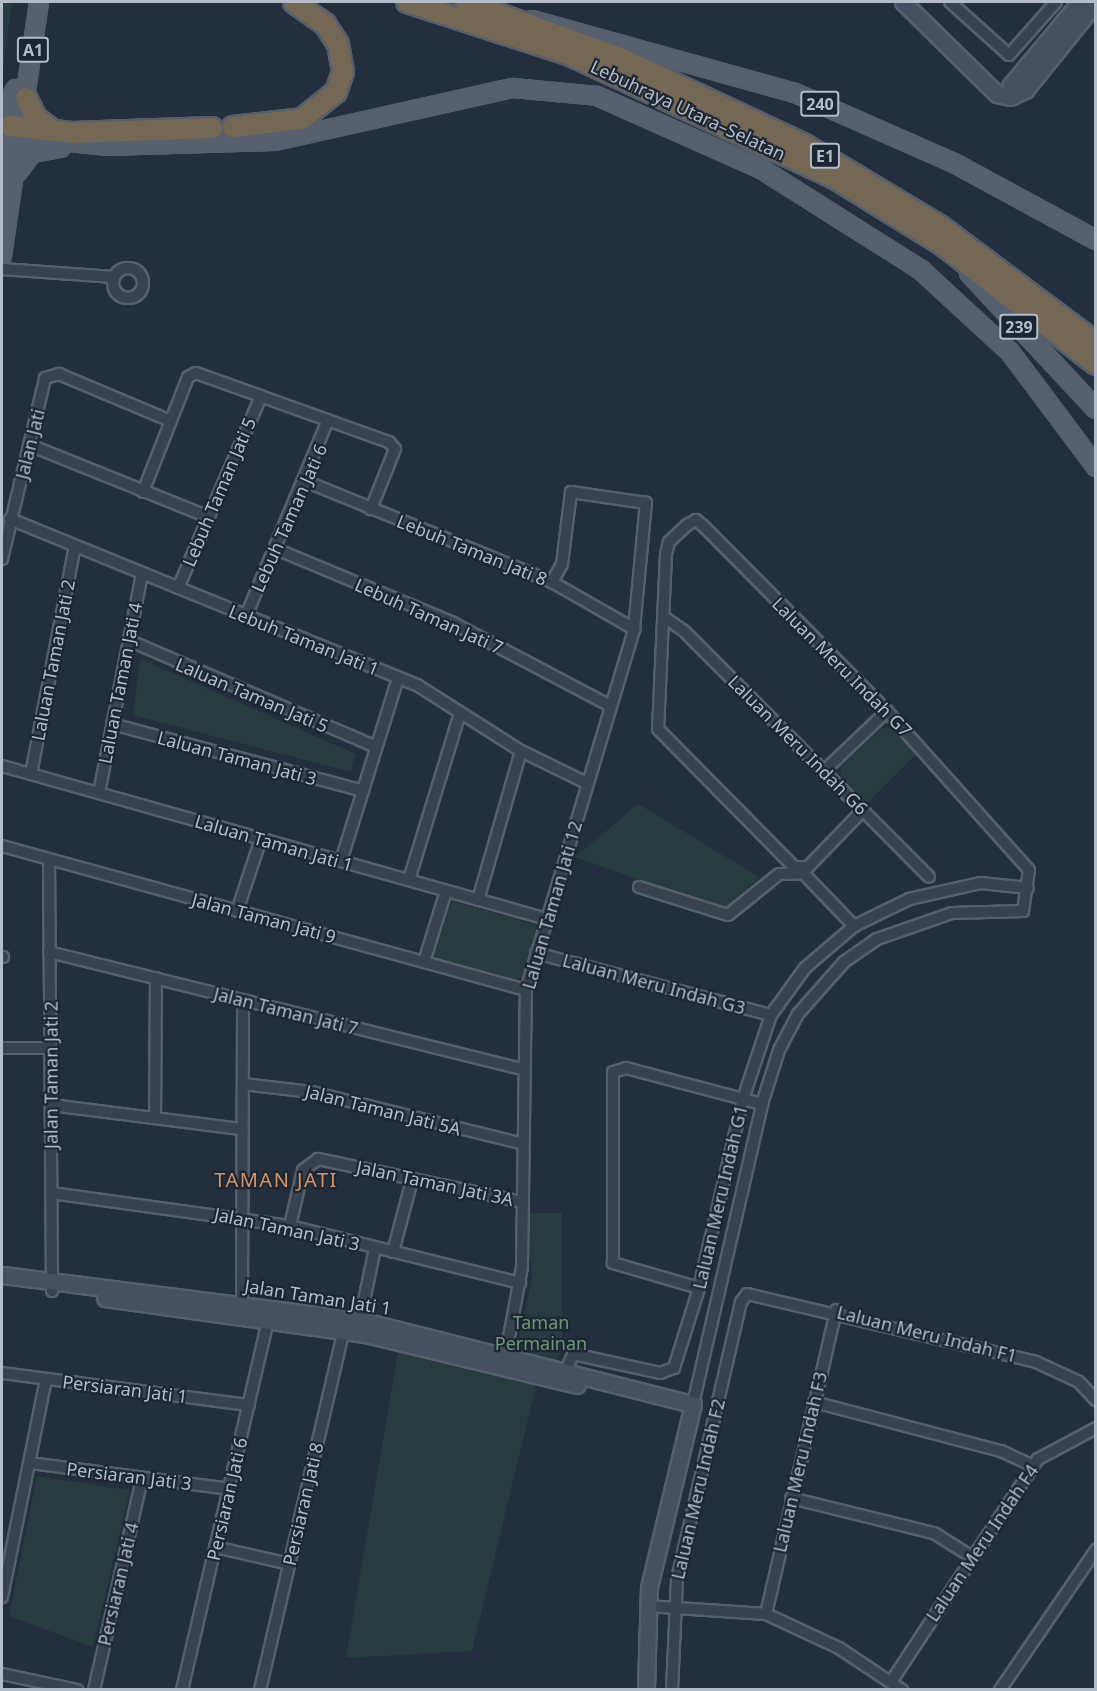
<!DOCTYPE html>
<html>
<head>
<meta charset="utf-8">
<style>
  body { margin:0 }
  #map { position:relative; width:1097px; height:1691px; overflow:hidden; background:#242f3e; font-family:"Noto Sans",sans-serif }
  div>[style] { position:absolute }
  .green>* { inset:0; background:#263c3f }
  .roads { filter:drop-shadow(2px 0 #565f6c) drop-shadow(-2px 0 #565f6c) drop-shadow(0 2px #565f6c) drop-shadow(0 -2px #565f6c) }
  .street>* { height:10px; margin:-5px; padding:0 5px; transform-origin:5px; border-radius:5px; background:#38414e }
  .street>.ring { margin:-5px; padding:0; box-sizing:content-box; background:none; border:10px solid #38414e; border-radius:50% }
  .secondary>* { height:15px; margin:-7.5px; padding:0 7.5px; transform-origin:7.5px; border-radius:7.5px; background:#465061 }
  .primary>* { height:16px; margin:-8px; padding:0 8px; transform-origin:8px; border-radius:8px; background:#56606e }
  .highway>* { height:20px; margin:-10px; padding:0 10px; transform-origin:10px; border-radius:10px; background:#746855 }
  span { translate:-50% -50%; white-space:nowrap; text-align:center; line-height:1.15; -webkit-text-stroke:4.5px #1d2633; paint-order:stroke }
  .shield-label span { padding:2px 4px; background:#1d2633; border:2px solid; border-radius:4px; -webkit-text-stroke-width:0 }
  .shield-label { font-size:16px; color:#b4bcc9; font-weight:700 }
  .street-label { font-size:18px; color:#b4bcc9 }
  .park-label { font-size:18px; color:#6b9a76 }
  .neighbourhood-label { font-size:20px; color:#d59563; letter-spacing:1.5px }
  .frame { position:absolute; inset:0; border:3px solid #b4bcc9; pointer-events:none }
</style>
</head>
<body>
<div id="map">
  <div class="green">
    <div style="clip-path:polygon(2px 2px,12px 2px,2px 76px)"></div>
    <div style="clip-path:polygon(140px 659px,356px 754px,351px 772px,133px 715px)"></div>
    <div style="clip-path:polygon(882px 728px,893px 728px,917px 753px,867px 803px,841px 777px,841px 767px)"></div>
    <div style="clip-path:polygon(638px 804px,759px 877px,725px 910px,575px 857px)"></div>
    <div style="clip-path:polygon(452px 901px,537px 925px,523px 977px,507px 982px,433px 959px)"></div>
    <div style="clip-path:polygon(529px 1213px,562px 1213px,562px 1349px,555px 1364px,516px 1348px,532px 1279px)"></div>
    <div style="clip-path:polygon(398px 1352px,537px 1382px,472px 1651px,346px 1658px)"></div>
    <div style="clip-path:polygon(37px 1476px,130px 1490px,93px 1647px,9px 1616px)"></div>
  </div>
  <div class="roads">
    <div class="street">
      <div style="left:950px;top:2px;width:79px;rotate:41.9deg"></div>
      <div style="left:1009px;top:55px;width:71px;rotate:-48.4deg"></div>
      <div class="ring" style="left:113px;top:268px;width:20px;height:20px"></div>
      <div style="left:2px;top:269px;width:112px;rotate:4.1deg"></div>
      <div style="left:32px;top:446px;width:191px;rotate:21.9deg"></div>
      <div style="left:305px;top:481px;width:267px;rotate:22.2deg"></div>
      <div style="left:552px;top:582px;width:95px;rotate:29.8deg"></div>
      <div style="left:143px;top:492px;width:123px;rotate:-68.6deg"></div>
      <div style="left:188px;top:377px;width:9px;rotate:-27deg"></div>
      <div style="left:196px;top:373px;width:205px;rotate:19.7deg"></div>
      <div style="left:389px;top:442px;width:9px;rotate:49deg"></div>
      <div style="left:395px;top:449px;width:65px;rotate:111.8deg"></div>
      <div style="left:10px;top:519px;width:440px;rotate:22.2deg"></div>
      <div style="left:417px;top:685px;width:123px;rotate:32.4deg"></div>
      <div style="left:521px;top:751px;width:73px;rotate:25.9deg"></div>
      <div style="left:276px;top:549px;width:190px;rotate:22.6deg"></div>
      <div style="left:451px;top:622px;width:180px;rotate:27.8deg"></div>
      <div style="left:2px;top:559px;width:186px;rotate:-76.6deg"></div>
      <div style="left:45px;top:378px;width:15px;rotate:-16deg"></div>
      <div style="left:59px;top:374px;width:121px;rotate:22.8deg"></div>
      <div style="left:178px;top:588px;width:209px;rotate:-66.6deg"></div>
      <div style="left:246px;top:616px;width:212px;rotate:-67.3deg"></div>
      <div style="left:664px;top:617px;width:24px;rotate:35deg"></div>
      <div style="left:684px;top:631px;width:347px;rotate:45.1deg"></div>
      <div style="left:128px;top:640px;width:270px;rotate:23.3deg"></div>
      <div style="left:112px;top:724px;width:260px;rotate:14.9deg"></div>
      <div style="left:2px;top:766px;width:566px;rotate:15.68deg"></div>
      <div style="left:824px;top:771px;width:87px;rotate:-43.6deg"></div>
      <div style="left:31px;top:774px;width:232px;rotate:-79.1deg"></div>
      <div style="left:99px;top:793px;width:224px;rotate:-78.9deg"></div>
      <div style="left:2px;top:846px;width:543px;rotate:15.37deg"></div>
      <div style="left:49px;top:859px;width:432px;rotate:89.6deg"></div>
      <div style="left:341px;top:861px;width:192px;rotate:-72.7deg"></div>
      <div style="left:409px;top:880px;width:175px;rotate:-73deg"></div>
      <div style="left:639px;top:887px;width:93px;rotate:17.5deg"></div>
      <div style="left:728px;top:915px;width:65px;rotate:-38.8deg"></div>
      <div style="left:779px;top:874px;width:24px;rotate:-2deg"></div>
      <div style="left:803px;top:873px;width:74px;rotate:46.1deg"></div>
      <div style="left:478px;top:900px;width:155px;rotate:-73.9deg"></div>
      <div style="left:237px;top:911px;width:76px;rotate:-71.6deg"></div>
      <div style="left:49px;top:952px;width:488px;rotate:13.9deg"></div>
      <div style="left:536px;top:953px;width:243px;rotate:14.8deg"></div>
      <div style="left:2px;top:957px;width:1px"></div>
      <div style="left:424px;top:962px;width:74px;rotate:-72.8deg"></div>
      <div style="left:2px;top:1048px;width:49px"></div>
      <div style="left:243px;top:1084px;width:69px;rotate:6.6deg"></div>
      <div style="left:312px;top:1092px;width:217px;rotate:13.8deg"></div>
      <div style="left:51px;top:1105px;width:193px;rotate:7.2deg"></div>
      <div style="left:155px;top:1118px;width:140px;rotate:-89.6deg"></div>
      <div style="left:51px;top:1193px;width:241px;rotate:7.9deg"></div>
      <div style="left:290px;top:1226px;width:237px;rotate:13.9deg"></div>
      <div style="left:290px;top:1226px;width:57px;rotate:-76.9deg"></div>
      <div style="left:303px;top:1170px;width:19px;rotate:-36deg"></div>
      <div style="left:318px;top:1159px;width:208px;rotate:11.9deg"></div>
      <div style="left:393px;top:1252px;width:74px;rotate:-75.2deg"></div>
      <div style="left:699px;top:1288px;width:90px;rotate:-163.8deg"></div>
      <div style="left:613px;top:1263px;width:191px;rotate:-90deg"></div>
      <div style="left:613px;top:1072px;width:14px;rotate:-17deg"></div>
      <div style="left:626px;top:1068px;width:141px;rotate:14.8deg"></div>
      <div style="left:242px;top:1305px;width:305px;rotate:-89.8deg"></div>
      <div style="left:360px;top:1320px;width:74px;rotate:-78.2deg"></div>
      <div style="left:504px;top:1364px;width:99px;rotate:-79.5deg"></div>
      <div style="left:522px;top:1267px;width:277px;rotate:-89.2deg"></div>
      <div style="left:526px;top:990px;width:377px;rotate:-73.3deg"></div>
      <div style="left:634px;top:629px;width:127px;rotate:-84.6deg"></div>
      <div style="left:646px;top:503px;width:76px;rotate:-171.7deg"></div>
      <div style="left:571px;top:492px;width:73px;rotate:97.1deg"></div>
      <div style="left:562px;top:564px;width:21px;rotate:119deg"></div>
      <div style="left:2px;top:1373px;width:249px;rotate:7.4deg"></div>
      <div style="left:563px;top:1378px;width:26px;rotate:-67deg"></div>
      <div style="left:573px;top:1354px;width:89px;rotate:12.3deg"></div>
      <div style="left:660px;top:1373px;width:15px;rotate:-20deg"></div>
      <div style="left:674px;top:1368px;width:84px;rotate:-72.6deg"></div>
      <div style="left:699px;top:1288px;width:194px;rotate:-76.9deg"></div>
      <div style="left:743px;top:1099px;width:89px;rotate:-71.6deg"></div>
      <div style="left:771px;top:1015px;width:58px;rotate:-54.1deg"></div>
      <div style="left:805px;top:968px;width:65px;rotate:-40.6deg"></div>
      <div style="left:854px;top:926px;width:61px;rotate:-26.1deg"></div>
      <div style="left:909px;top:899px;width:74px;rotate:-12.5deg"></div>
      <div style="left:981px;top:883px;width:47px;rotate:6.1deg"></div>
      <div style="left:814px;top:1402px;width:193px;rotate:14.7deg"></div>
      <div style="left:1001px;top:1451px;width:35px;rotate:25deg"></div>
      <div style="left:693px;top:1404px;width:308px;rotate:-77deg"></div>
      <div style="left:762px;top:1104px;width:57px;rotate:-72.5deg"></div>
      <div style="left:779px;top:1050px;width:41px;rotate:-62.2deg"></div>
      <div style="left:798px;top:1014px;width:69px;rotate:-48.5deg"></div>
      <div style="left:844px;top:962px;width:40px;rotate:-34.9deg"></div>
      <div style="left:877px;top:939px;width:79px;rotate:-19.1deg"></div>
      <div style="left:952px;top:913px;width:71px;rotate:-1.6deg"></div>
      <div style="left:1023px;top:911px;width:41px;rotate:-81.7deg"></div>
      <div style="left:1029px;top:870px;width:213px;rotate:-131.8deg"></div>
      <div style="left:887px;top:711px;width:262px;rotate:-134.8deg"></div>
      <div style="left:702px;top:525px;width:8px;rotate:-140deg"></div>
      <div style="left:696px;top:520px;width:10px;rotate:151deg"></div>
      <div style="left:687px;top:525px;width:25px;rotate:137deg"></div>
      <div style="left:669px;top:542px;width:12px;rotate:104deg"></div>
      <div style="left:666px;top:554px;width:175px;rotate:92.6deg"></div>
      <div style="left:658px;top:729px;width:194px;rotate:45.4deg"></div>
      <div style="left:794px;top:867px;width:14px"></div>
      <div style="left:808px;top:867px;width:79px;rotate:-46deg"></div>
      <div style="left:30px;top:1463px;width:201px;rotate:7.4deg"></div>
      <div style="left:791px;top:1498px;width:147px;rotate:13.8deg"></div>
      <div style="left:934px;top:1533px;width:45px;rotate:32.3deg"></div>
      <div style="left:215px;top:1547px;width:76px;rotate:12.9deg"></div>
      <div style="left:2px;top:1597px;width:222px;rotate:-78.6deg"></div>
      <div style="left:647px;top:1606px;width:119px;rotate:3.8deg"></div>
      <div style="left:766px;top:1614px;width:81px;rotate:25deg"></div>
      <div style="left:839px;top:1648px;width:76px;rotate:33.7deg"></div>
      <div style="left:766px;top:1614px;width:312px;rotate:-77deg"></div>
      <div style="left:2px;top:1674px;width:77px;rotate:12deg"></div>
      <div style="left:891px;top:1682px;width:267px;rotate:-56.6deg"></div>
      <div style="left:1038px;top:1459px;width:66px;rotate:-28.1deg"></div>
      <div style="left:94px;top:1690px;width:217px;rotate:-77.2deg"></div>
      <div style="left:182px;top:1690px;width:385px;rotate:-76.9deg"></div>
      <div style="left:260px;top:1690px;width:375px;rotate:-76.9deg"></div>
      <div style="left:672px;top:1690px;width:111px;rotate:-87.4deg"></div>
      <div style="left:677px;top:1579px;width:284px;rotate:-77deg"></div>
      <div style="left:741px;top:1302px;width:10px;rotate:-53deg"></div>
      <div style="left:747px;top:1294px;width:297px;rotate:13.2deg"></div>
      <div style="left:1036px;top:1362px;width:47px;rotate:24.9deg"></div>
      <div style="left:1079px;top:1382px;width:25px;rotate:47deg"></div>
      <div style="left:1000px;top:1690px;width:170px;rotate:-55.6deg"></div>
    </div>
    <div class="secondary">
      <div style="left:903px;top:2px;width:132px;rotate:44.4deg"></div>
      <div style="left:997px;top:94px;width:13px;rotate:13deg"></div>
      <div style="left:1010px;top:86px;width:109px;rotate:-50.2deg"></div>
      <div style="left:1010px;top:97px;width:17px;rotate:-25deg"></div>
      <div style="left:1025px;top:90px;width:113px;rotate:-51.1deg"></div>
      <div style="left:2px;top:1275px;width:361px;rotate:7.2deg"></div>
      <div style="left:360px;top:1320px;width:343px;rotate:14.2deg"></div>
      <div style="left:693px;top:1404px;width:188px;rotate:103.5deg"></div>
      <div style="left:649px;top:1587px;width:103px;rotate:91.7deg"></div>
      <div style="left:105px;top:1298px;width:262px;rotate:7.9deg"></div>
      <div style="left:365px;top:1334px;width:218px;rotate:13.5deg"></div>
    </div>
    <div class="primary">
      <div style="left:532px;top:20px;width:273px;rotate:15.5deg"></div>
      <div style="left:795px;top:93px;width:176px;rotate:23.8deg"></div>
      <div style="left:956px;top:164px;width:159px;rotate:28.5deg"></div>
      <div style="left:2px;top:112px;width:27px;rotate:-59deg"></div>
      <div style="left:9px;top:136px;width:99px;rotate:5.8deg"></div>
      <div style="left:107px;top:146px;width:168px;rotate:-1.7deg"></div>
      <div style="left:275px;top:141px;width:244px;rotate:-12.6deg"></div>
      <div style="left:513px;top:88px;width:84px;rotate:5.4deg"></div>
      <div style="left:597px;top:96px;width:182px;rotate:24deg"></div>
      <div style="left:763px;top:170px;width:187px;rotate:32.3deg"></div>
      <div style="left:921px;top:270px;width:121px;rotate:42.7deg"></div>
      <div style="left:1010px;top:352px;width:144px;rotate:53.2deg"></div>
      <div style="left:17px;top:173px;width:25px;rotate:-53deg"></div>
      <div style="left:32px;top:153px;width:29px;rotate:-10deg"></div>
      <div style="left:2px;top:181px;width:55px;rotate:-81.6deg"></div>
      <div style="left:2px;top:256px;width:257px;rotate:-81.7deg"></div>
      <div style="left:969px;top:273px;width:186px;rotate:47deg"></div>
    </div>
    <div class="highway">
      <div style="left:407px;top:2px;width:171px;rotate:18deg"></div>
      <div style="left:570px;top:55px;width:290px;rotate:24.9deg"></div>
      <div style="left:833px;top:177px;width:129px;rotate:31.7deg"></div>
      <div style="left:943px;top:245px;width:194px;rotate:37.9deg"></div>
      <div style="left:466px;top:2px;width:166px;rotate:20.1deg"></div>
      <div style="left:622px;top:59px;width:200px;rotate:25.2deg"></div>
      <div style="left:803px;top:144px;width:161px;rotate:31deg"></div>
      <div style="left:941px;top:227px;width:194px;rotate:36.8deg"></div>
      <div style="left:26px;top:98px;width:22px;rotate:63deg"></div>
      <div style="left:36px;top:118px;width:21px;rotate:37deg"></div>
      <div style="left:10px;top:126px;width:62px;rotate:6.4deg"></div>
      <div style="left:72px;top:133px;width:140px;rotate:-2deg"></div>
      <div style="left:233px;top:127px;width:69px;rotate:-6.6deg"></div>
      <div style="left:302px;top:119px;width:43px;rotate:-38.5deg"></div>
      <div style="left:336px;top:92px;width:21px;rotate:-71deg"></div>
      <div style="left:343px;top:72px;width:28px;rotate:-100deg"></div>
      <div style="left:338px;top:44px;width:24px;rotate:-123deg"></div>
      <div style="left:325px;top:24px;width:38px;rotate:-145deg"></div>
    </div>
  </div>
  <div class="shield-label">
    <span style="left:33px;top:50px">A1</span>
    <span style="left:820px;top:104px">240</span>
    <span style="left:825px;top:156px">E1</span>
    <span style="left:1019px;top:327px">239</span>
  </div>
  <div class="street-label">
    <span style="left:688px;top:110px;rotate:25deg">Lebuhraya Utara–Selatan</span>
    <span style="left:30px;top:444px;rotate:-76deg">Jalan Jati</span>
    <span style="left:219px;top:492px;rotate:-67deg">Lebuh Taman Jati 5</span>
    <span style="left:289px;top:518px;rotate:-66deg">Lebuh Taman Jati 6</span>
    <span style="left:472px;top:550px;rotate:22deg">Lebuh Taman Jati 8</span>
    <span style="left:429px;top:616px;rotate:24deg">Lebuh Taman Jati 7</span>
    <span style="left:304px;top:640px;rotate:22deg">Lebuh Taman Jati 1</span>
    <span style="left:53px;top:660px;rotate:-79deg">Laluan Taman Jati 2</span>
    <span style="left:842px;top:667px;rotate:45deg">Laluan Meru Indah G7</span>
    <span style="left:120px;top:683px;rotate:-79deg">Laluan Taman Jati 4</span>
    <span style="left:252px;top:695px;rotate:23deg">Laluan Taman Jati 5</span>
    <span style="left:798px;top:745px;rotate:45deg">Laluan Meru Indah G6</span>
    <span style="left:237px;top:758px;rotate:15deg">Laluan Taman Jati 3</span>
    <span style="left:274px;top:843px;rotate:16deg">Laluan Taman Jati 1</span>
    <span style="left:552px;top:905px;rotate:-74deg">Laluan Taman Jati 12</span>
    <span style="left:264px;top:918px;rotate:15deg">Jalan Taman Jati 9</span>
    <span style="left:654px;top:984px;rotate:15deg">Laluan Meru Indah G3</span>
    <span style="left:286px;top:1011px;rotate:14deg">Jalan Taman Jati 7</span>
    <span style="left:51px;top:1075px;rotate:-90deg">Jalan Taman Jati 2</span>
    <span style="left:383px;top:1110px;rotate:14deg">Jalan Taman Jati 5A</span>
    <span style="left:435px;top:1183px;rotate:12deg">Jalan Taman Jati 3A</span>
    <span style="left:720px;top:1197px;rotate:-77deg">Laluan Meru Indah G1</span>
    <span style="left:287px;top:1229px;rotate:12deg">Jalan Taman Jati 3</span>
    <span style="left:318px;top:1297px;rotate:9deg">Jalan Taman Jati 1</span>
    <span style="left:927px;top:1334px;rotate:14deg">Laluan Meru Indah F1</span>
    <span style="left:125px;top:1389px;rotate:7deg">Persiaran Jati 1</span>
    <span style="left:800px;top:1462px;rotate:-77deg">Laluan Meru Indah F3</span>
    <span style="left:129px;top:1476px;rotate:7deg">Persiaran Jati 3</span>
    <span style="left:698px;top:1489px;rotate:-77deg">Laluan Meru Indah F2</span>
    <span style="left:227px;top:1499px;rotate:-77deg">Persiaran Jati 6</span>
    <span style="left:303px;top:1504px;rotate:-77deg">Persiaran Jati 8</span>
    <span style="left:982px;top:1543px;rotate:-56deg">Laluan Meru Indah F4</span>
    <span style="left:118px;top:1584px;rotate:-77deg">Persiaran Jati 4</span>
  </div>
  <div class="park-label">
    <span style="left:541px;top:1333px">Taman<br>Permainan</span>
  </div>
  <div class="neighbourhood-label">
    <span style="left:276px;top:1179px">TAMAN JATI</span>
  </div>
  <div class="frame"></div>
</div>
</body>
</html>
